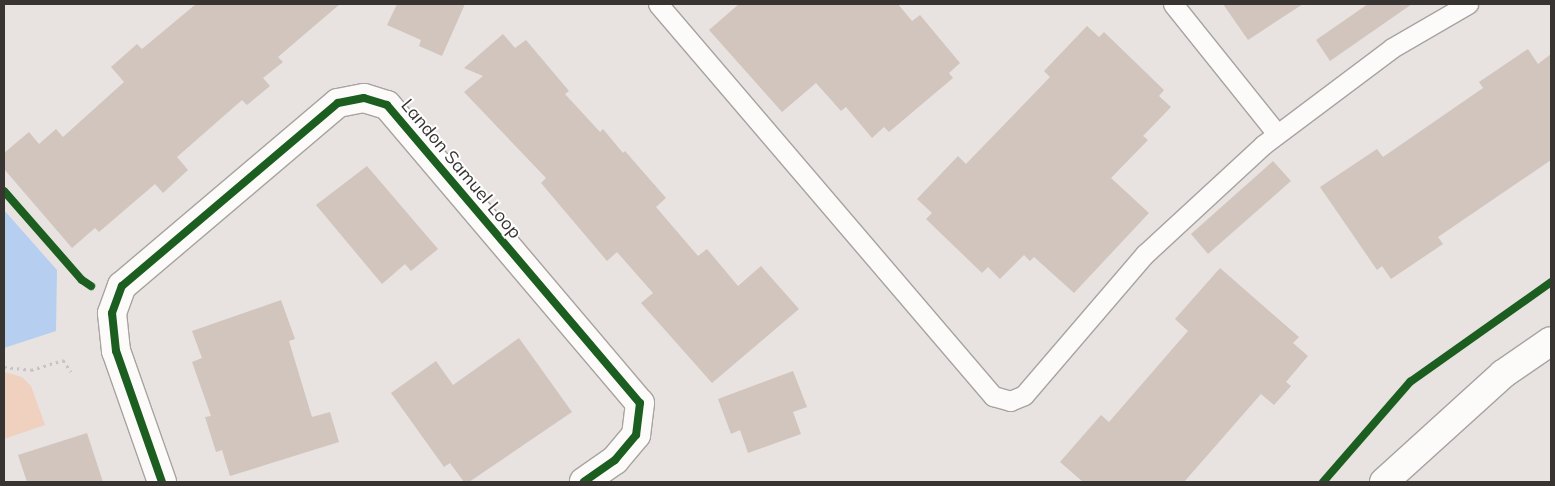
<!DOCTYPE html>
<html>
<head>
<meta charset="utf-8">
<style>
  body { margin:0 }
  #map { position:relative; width:1555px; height:486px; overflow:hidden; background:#e8e3e0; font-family:Mulish,sans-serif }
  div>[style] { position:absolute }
  .green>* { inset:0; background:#f0d0be }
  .water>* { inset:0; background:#b6cff0 }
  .building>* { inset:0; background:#d1c5bd }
  .path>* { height:3px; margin-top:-1.5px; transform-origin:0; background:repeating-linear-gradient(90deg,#c6c3c2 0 2.5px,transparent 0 6.5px) }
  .roads { filter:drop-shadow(1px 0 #a7a3a1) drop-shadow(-1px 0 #a7a3a1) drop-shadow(0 1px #a7a3a1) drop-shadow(0 -1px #a7a3a1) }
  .service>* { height:19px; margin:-9.5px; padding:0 9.5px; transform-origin:9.5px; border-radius:9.5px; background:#fcfbfa }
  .minor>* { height:28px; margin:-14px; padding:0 14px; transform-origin:14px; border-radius:14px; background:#fcfbfa }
  .tertiary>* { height:28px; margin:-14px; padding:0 14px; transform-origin:14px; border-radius:14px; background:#fcfbfa }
  .cycleway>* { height:8px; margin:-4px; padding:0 4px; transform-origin:4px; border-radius:4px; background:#1b5e20 }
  span { translate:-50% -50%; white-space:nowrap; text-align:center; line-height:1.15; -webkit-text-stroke:4px #fff; paint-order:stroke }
  .street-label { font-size:18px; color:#383432 }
  .frame { position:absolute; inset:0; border:5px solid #383432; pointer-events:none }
</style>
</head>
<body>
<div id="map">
  <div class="green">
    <div style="clip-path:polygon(4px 372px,22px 377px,31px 386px,45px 425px,4px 439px)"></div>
  </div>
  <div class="water">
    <div style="clip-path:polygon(4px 210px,57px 270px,56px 331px,4px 348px)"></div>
  </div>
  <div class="building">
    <div style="clip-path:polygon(196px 4px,340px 4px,278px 57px,283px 62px,263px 78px,270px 86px,247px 105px,242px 100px,177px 157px,188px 170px,163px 193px,155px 184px,99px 232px,95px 228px,72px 248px,4px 169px,4px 153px,29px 132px,39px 144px,56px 129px,63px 137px,124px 82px,111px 67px,137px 44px,142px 49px)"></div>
    <div style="clip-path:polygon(397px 4px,465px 4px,442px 56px,419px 46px,421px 40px,387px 25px)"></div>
    <div style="clip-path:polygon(739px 4px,898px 4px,912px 21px,920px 15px,960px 63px,949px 73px,953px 78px,889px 132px,884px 127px,872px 138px,846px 107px,841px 111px,816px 83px,782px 112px,709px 30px)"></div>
    <div style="clip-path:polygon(1223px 4px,1303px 4px,1248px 40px)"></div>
    <div style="clip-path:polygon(1368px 4px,1412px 4px,1330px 61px,1316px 40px)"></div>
    <div style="clip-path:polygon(1087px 26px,1099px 37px,1104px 32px,1164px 90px,1159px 96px,1171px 107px,1143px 136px,1148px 140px,1111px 178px,1149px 213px,1074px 293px,1034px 257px,1030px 261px,1024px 255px,1000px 279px,988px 267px,982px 273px,926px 219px,932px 213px,917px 199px,958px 156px,966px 164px,1050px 77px,1044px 71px)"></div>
    <div style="clip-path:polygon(503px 34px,515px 48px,526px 40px,569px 91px,565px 94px,600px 132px,603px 129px,623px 153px,625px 151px,666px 198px,656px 207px,698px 256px,707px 249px,738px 286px,761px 266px,799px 309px,712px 383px,641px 303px,653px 293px,617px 252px,607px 261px,541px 183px,546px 178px,464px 92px,483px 76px,464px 68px)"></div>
    <div style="clip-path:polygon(1528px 49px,1538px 64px,1551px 54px,1551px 160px,1438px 237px,1443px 244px,1391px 279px,1382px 266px,1377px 270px,1320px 187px,1377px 149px,1383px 157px,1483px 88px,1479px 82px)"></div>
    <div style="clip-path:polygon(1273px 161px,1291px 181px,1208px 254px,1191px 234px)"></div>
    <div style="clip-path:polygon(367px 166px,438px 249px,411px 271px,405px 264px,382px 284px,316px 205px)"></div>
    <div style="clip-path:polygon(1220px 268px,1299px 337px,1293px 343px,1308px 356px,1286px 382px,1291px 386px,1274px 405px,1261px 394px,1184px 482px,1083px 482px,1060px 462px,1101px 415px,1109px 422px,1188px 331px,1175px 319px)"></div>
    <div style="clip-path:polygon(281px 300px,295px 339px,289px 341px,312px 417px,330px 412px,339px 442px,230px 476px,222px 450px,216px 452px,205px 417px,211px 416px,192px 362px,202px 358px,192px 331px)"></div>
    <div style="clip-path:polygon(519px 338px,572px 412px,469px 482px,464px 482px,450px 463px,444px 467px,391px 393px,436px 361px,453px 385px)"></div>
    <div style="clip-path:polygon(793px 371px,807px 407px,793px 412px,801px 434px,748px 453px,740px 430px,731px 434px,718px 399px)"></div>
    <div style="clip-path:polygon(87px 433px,103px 482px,27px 482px,18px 455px)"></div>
  </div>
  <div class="path">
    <div style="left:4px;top:367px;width:27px;rotate:6deg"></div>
    <div style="left:31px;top:370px;width:34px;rotate:-17deg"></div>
    <div style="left:63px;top:360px;width:14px;rotate:56deg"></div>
  </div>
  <div class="roads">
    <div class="service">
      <div style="left:658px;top:4px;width:516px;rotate:49.48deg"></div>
      <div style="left:993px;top:396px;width:18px;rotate:16deg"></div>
      <div style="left:1010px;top:401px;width:15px;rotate:-23deg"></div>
      <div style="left:1024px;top:395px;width:186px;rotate:-49.4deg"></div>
      <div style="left:1145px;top:254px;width:161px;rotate:-42.7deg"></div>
      <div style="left:1263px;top:145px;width:161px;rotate:-36.9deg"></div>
      <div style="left:1392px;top:48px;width:88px;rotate:-30.1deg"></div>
      <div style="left:1173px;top:4px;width:166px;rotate:51.3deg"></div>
    </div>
    <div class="minor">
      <div style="left:162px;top:482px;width:139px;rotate:-109.3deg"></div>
      <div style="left:116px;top:351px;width:38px;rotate:-96deg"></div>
      <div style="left:112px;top:313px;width:29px;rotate:-70deg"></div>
      <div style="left:122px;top:286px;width:283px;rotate:-40.3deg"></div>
      <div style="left:338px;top:103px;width:26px;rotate:-11deg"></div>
      <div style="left:364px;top:98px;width:24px;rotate:17deg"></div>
      <div style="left:387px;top:105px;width:391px;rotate:49.7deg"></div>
      <div style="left:640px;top:403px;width:32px;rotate:97deg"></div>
      <div style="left:636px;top:435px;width:33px;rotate:130deg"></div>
      <div style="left:615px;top:460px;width:38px;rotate:145deg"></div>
    </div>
    <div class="tertiary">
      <div style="left:1384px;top:482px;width:161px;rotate:-42.2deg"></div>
      <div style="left:1503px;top:374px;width:58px;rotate:-34.5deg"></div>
    </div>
  </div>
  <div class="cycleway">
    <div style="left:4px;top:191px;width:118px;rotate:48.8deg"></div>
    <div style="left:82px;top:280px;width:11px;rotate:34deg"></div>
    <div style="left:162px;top:482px;width:139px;rotate:-109.3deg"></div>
    <div style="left:116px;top:351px;width:38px;rotate:-96deg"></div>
    <div style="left:112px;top:313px;width:29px;rotate:-70deg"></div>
    <div style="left:122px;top:286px;width:283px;rotate:-40.3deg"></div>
    <div style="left:338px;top:103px;width:26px;rotate:-11deg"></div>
    <div style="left:364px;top:98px;width:24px;rotate:17deg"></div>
    <div style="left:387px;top:105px;width:391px;rotate:49.7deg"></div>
    <div style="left:640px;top:403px;width:32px;rotate:97deg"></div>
    <div style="left:636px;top:435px;width:33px;rotate:130deg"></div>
    <div style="left:615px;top:460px;width:38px;rotate:145deg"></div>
    <div style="left:1323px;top:482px;width:133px;rotate:-49deg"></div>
    <div style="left:1410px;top:382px;width:173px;rotate:-35.3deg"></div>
  </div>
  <div class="street-label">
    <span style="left:461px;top:169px;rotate:50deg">Landon Samuel Loop</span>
  </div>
  <div class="frame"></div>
</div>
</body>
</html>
